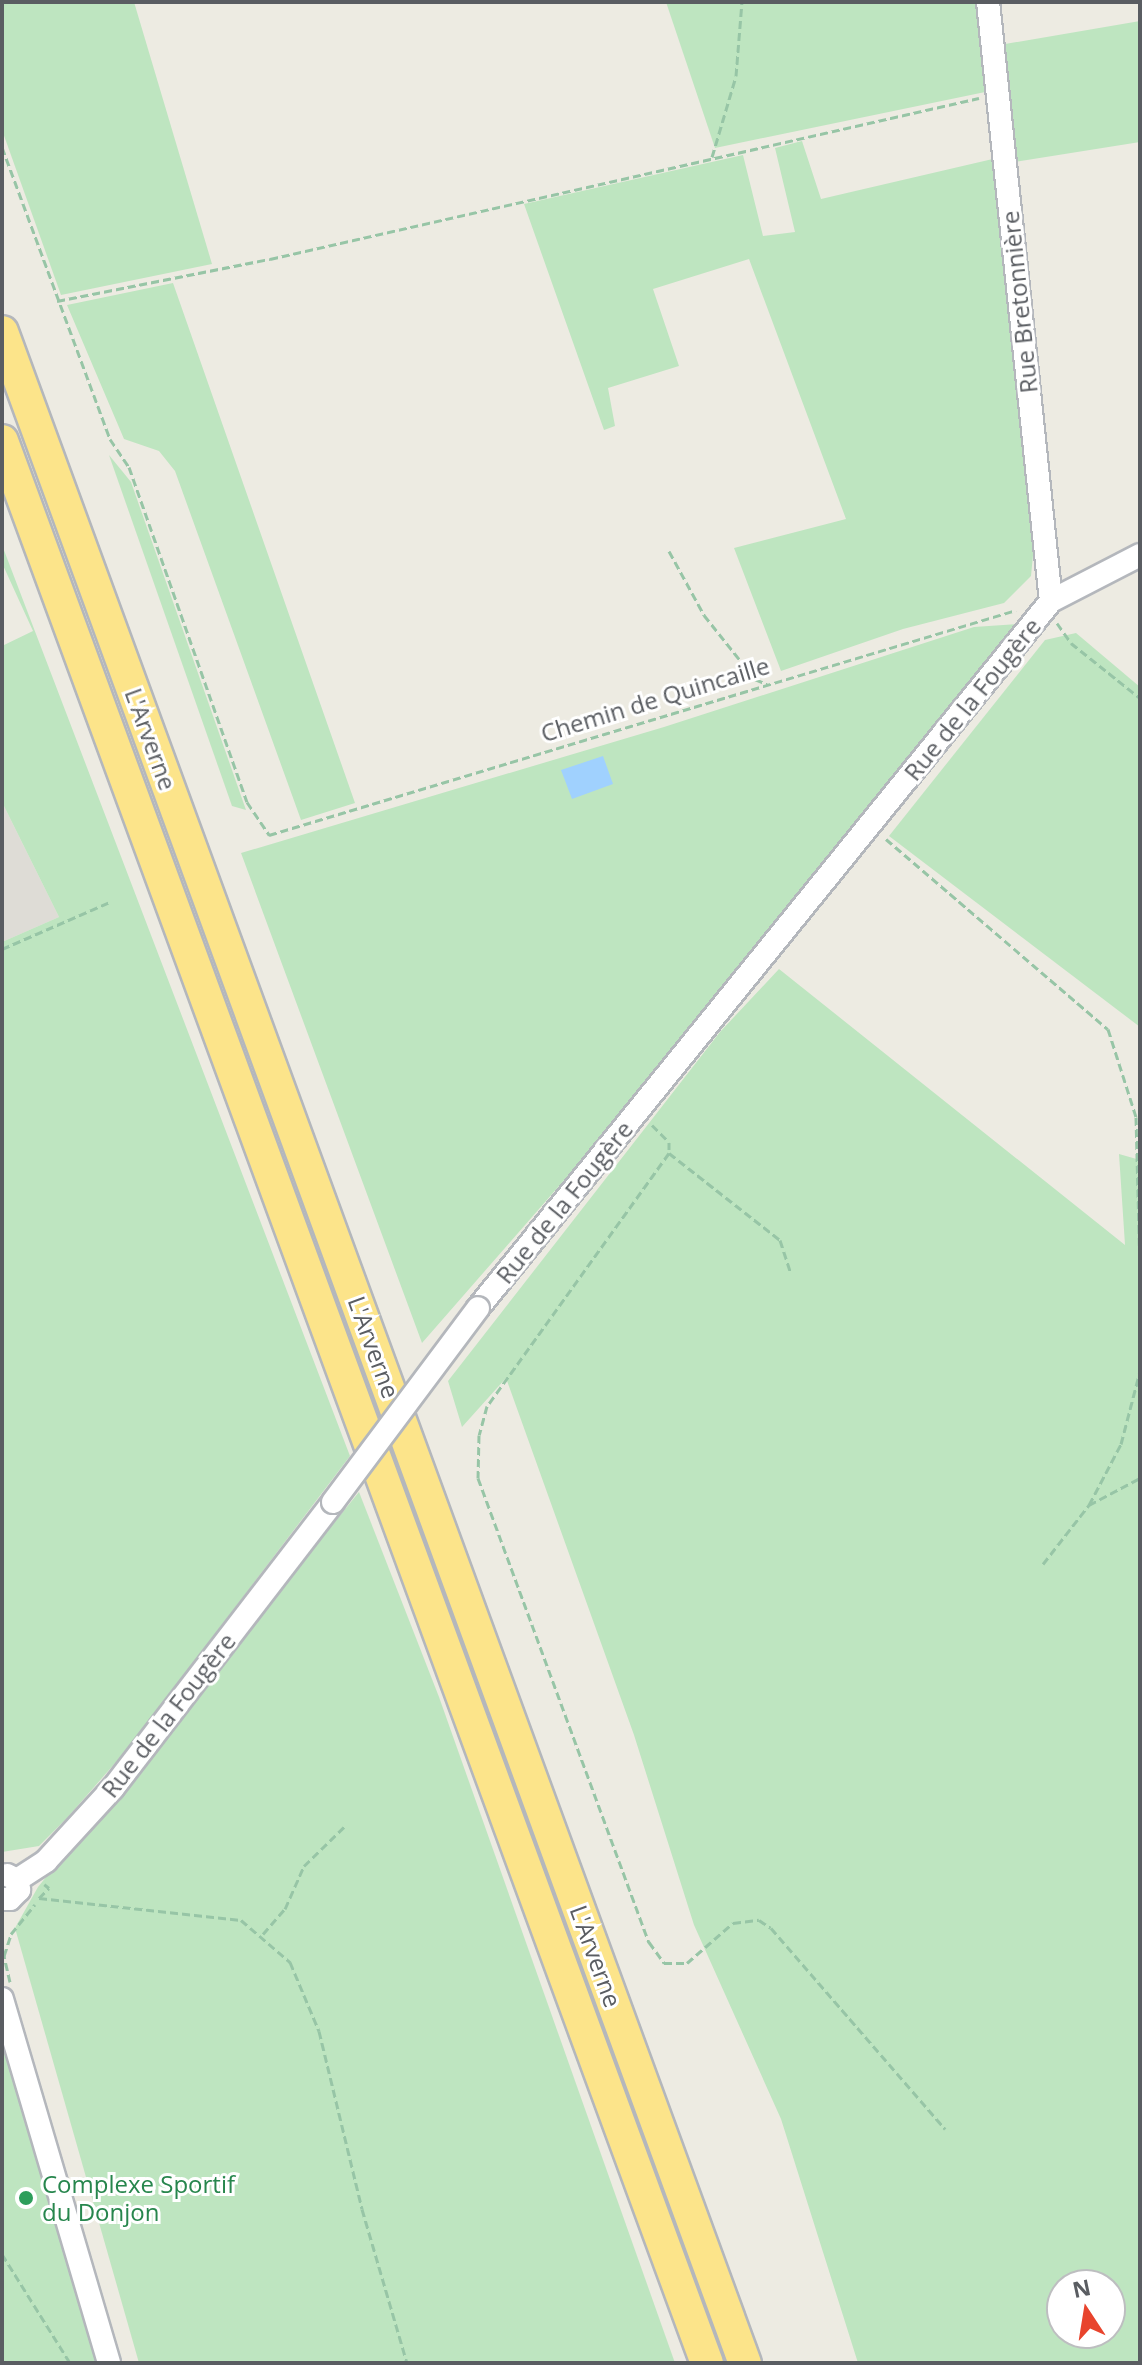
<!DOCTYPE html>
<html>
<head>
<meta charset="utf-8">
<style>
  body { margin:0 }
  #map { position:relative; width:1142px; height:2365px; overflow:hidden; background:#edebe2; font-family:"Open Sans",sans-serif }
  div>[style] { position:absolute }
  .industrial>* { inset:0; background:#dedcd6 }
  .green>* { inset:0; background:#bee5c0 }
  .water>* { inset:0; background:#a0d1fe }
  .path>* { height:3px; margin-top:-1.5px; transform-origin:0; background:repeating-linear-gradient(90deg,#97c5a6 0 8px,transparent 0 12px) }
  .roads { filter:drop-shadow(2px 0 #b4b7bc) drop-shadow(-2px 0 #b4b7bc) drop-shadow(0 2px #b4b7bc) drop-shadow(0 -2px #b4b7bc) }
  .minor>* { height:22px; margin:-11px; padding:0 11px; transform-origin:11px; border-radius:11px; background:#fff }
  .highway>* { height:32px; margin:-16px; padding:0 16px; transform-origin:16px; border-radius:16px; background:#fce48a }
  .bridges { filter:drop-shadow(2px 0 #b4b7bc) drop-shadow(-2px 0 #b4b7bc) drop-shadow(0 2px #b4b7bc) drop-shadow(0 -2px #b4b7bc) }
  .minor-bridge>* { height:22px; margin:-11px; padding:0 11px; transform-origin:11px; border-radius:11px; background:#fff }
  .dots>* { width:22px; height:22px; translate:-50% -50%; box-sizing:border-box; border:4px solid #fff; border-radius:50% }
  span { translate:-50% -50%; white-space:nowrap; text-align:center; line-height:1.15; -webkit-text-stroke:6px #fff; paint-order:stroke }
  .street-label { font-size:24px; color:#5a5d62 }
  .leisure-label { font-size:24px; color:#27864d }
  .left { translate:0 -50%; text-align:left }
  .frame { position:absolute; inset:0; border:4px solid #5a5d62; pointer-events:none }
  .north { position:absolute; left:1046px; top:2269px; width:80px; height:80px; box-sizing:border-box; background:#fff; border:2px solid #bdbec0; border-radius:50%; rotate:348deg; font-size:22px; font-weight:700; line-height:32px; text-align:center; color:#5a5d62 }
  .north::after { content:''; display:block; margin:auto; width:28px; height:36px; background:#e8442d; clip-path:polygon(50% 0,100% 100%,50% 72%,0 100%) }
</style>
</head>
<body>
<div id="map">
  <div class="industrial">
    <div style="clip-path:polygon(2px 802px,59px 917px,2px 942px)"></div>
  </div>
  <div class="green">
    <div style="clip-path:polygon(2px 2px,134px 2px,212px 264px,61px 295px,2px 130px)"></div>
    <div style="clip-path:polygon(666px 2px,981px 2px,990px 91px,715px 148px)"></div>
    <div style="clip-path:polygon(1140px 21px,1140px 142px,1015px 162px,1005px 44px)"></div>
    <div style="clip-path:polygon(802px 141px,821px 199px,997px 158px,1036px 524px,1031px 576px,1004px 603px,903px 629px,781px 671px,734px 548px,846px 519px,749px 259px,653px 289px,679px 366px,608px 388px,615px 426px,604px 430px,524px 204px,743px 155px,763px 236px,795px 232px,775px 148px)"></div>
    <div style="clip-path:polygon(173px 283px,355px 803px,301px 820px,175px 471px,159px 451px,124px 439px,67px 305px)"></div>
    <div style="clip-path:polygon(109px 455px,131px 482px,246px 810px,232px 806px)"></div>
    <div style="clip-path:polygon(2px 545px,350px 1456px,130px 1746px,67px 1818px,39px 1846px,2px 1852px,2px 942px,59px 917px,2px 802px,2px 646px,33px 631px,2px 563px)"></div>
    <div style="clip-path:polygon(1019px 624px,607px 1131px,422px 1343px,241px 853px,664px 727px,974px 627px)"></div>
    <div style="clip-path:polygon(1076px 633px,1140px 687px,1140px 1027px,889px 836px,1045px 640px)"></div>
    <div style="clip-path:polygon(evenodd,779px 969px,1125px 1245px,1119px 1154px,1140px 1160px,1140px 2363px,858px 2363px,781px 2119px,694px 1925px,634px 1735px,506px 1378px,462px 1427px,448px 1381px,720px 1032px,779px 969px,1062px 2285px,1110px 2285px,1110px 2333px,1062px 2333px,1062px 2285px)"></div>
    <div style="clip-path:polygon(359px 1492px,439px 1697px,675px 2363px,139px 2363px,15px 1928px,38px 1887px)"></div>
    <div style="clip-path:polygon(2px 2032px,100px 2363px,2px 2363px)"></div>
  </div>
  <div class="water">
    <div style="clip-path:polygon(603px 756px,613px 784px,572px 799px,561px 770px)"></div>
  </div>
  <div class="path">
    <div style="left:2px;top:147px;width:311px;rotate:69.7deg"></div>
    <div style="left:110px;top:439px;width:34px;rotate:56deg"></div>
    <div style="left:129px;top:467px;width:355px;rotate:70.6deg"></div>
    <div style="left:247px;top:802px;width:40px;rotate:56deg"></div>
    <div style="left:269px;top:835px;width:780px;rotate:-16.76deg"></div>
    <div style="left:712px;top:157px;width:84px;rotate:-73.5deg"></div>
    <div style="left:736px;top:76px;width:74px;rotate:-85.4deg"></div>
    <div style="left:57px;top:301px;width:217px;rotate:-11.2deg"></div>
    <div style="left:270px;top:259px;width:727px;rotate:-12.79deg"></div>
    <div style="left:669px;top:551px;width:73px;rotate:61.3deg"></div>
    <div style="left:704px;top:615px;width:82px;rotate:51.4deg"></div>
    <div style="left:755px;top:679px;width:13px;rotate:23deg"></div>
    <div style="left:1057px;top:623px;width:24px;rotate:55deg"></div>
    <div style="left:1071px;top:643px;width:88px;rotate:38.6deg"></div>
    <div style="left:886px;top:839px;width:292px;rotate:40.6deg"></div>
    <div style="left:1108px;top:1029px;width:92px;rotate:72.3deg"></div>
    <div style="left:1136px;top:1117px;width:155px;rotate:88.5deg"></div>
    <div style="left:2px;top:949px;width:116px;rotate:-23.5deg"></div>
    <div style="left:652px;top:1125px;width:24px;rotate:45deg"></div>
    <div style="left:669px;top:1142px;width:11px;rotate:90deg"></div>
    <div style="left:669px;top:1153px;width:312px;rotate:125.7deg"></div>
    <div style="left:487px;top:1406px;width:30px;rotate:105deg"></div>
    <div style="left:479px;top:1435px;width:43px;rotate:91.3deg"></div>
    <div style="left:478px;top:1478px;width:495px;rotate:69.8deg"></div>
    <div style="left:649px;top:1942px;width:26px;rotate:54deg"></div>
    <div style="left:664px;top:1963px;width:23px"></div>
    <div style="left:687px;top:1963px;width:61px;rotate:-41deg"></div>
    <div style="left:733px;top:1923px;width:26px;rotate:-7deg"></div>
    <div style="left:759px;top:1920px;width:14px;rotate:34deg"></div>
    <div style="left:771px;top:1928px;width:266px;rotate:49.1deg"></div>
    <div style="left:669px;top:1153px;width:141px;rotate:38.1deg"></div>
    <div style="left:780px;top:1240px;width:35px;rotate:72deg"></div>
    <div style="left:1089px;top:1505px;width:58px;rotate:-27.9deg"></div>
    <div style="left:1043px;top:1564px;width:75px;rotate:-52.1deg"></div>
    <div style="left:1089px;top:1505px;width:69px;rotate:-62.3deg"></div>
    <div style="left:1121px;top:1444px;width:75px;rotate:-75.4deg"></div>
    <div style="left:39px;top:1898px;width:203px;rotate:6.2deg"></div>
    <div style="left:241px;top:1920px;width:65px;rotate:40.6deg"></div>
    <div style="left:290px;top:1962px;width:75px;rotate:67.2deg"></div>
    <div style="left:319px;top:2031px;width:183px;rotate:76.4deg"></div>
    <div style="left:362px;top:2209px;width:160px;rotate:73.7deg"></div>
    <div style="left:39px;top:1898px;width:14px;rotate:-45deg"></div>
    <div style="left:49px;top:1888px;width:6px;rotate:-141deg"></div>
    <div style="left:263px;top:1934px;width:33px;rotate:-49deg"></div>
    <div style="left:285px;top:1909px;width:47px;rotate:-66.2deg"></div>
    <div style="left:304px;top:1866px;width:56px;rotate:-44.3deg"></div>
    <div style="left:10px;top:1982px;width:27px;rotate:-103deg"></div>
    <div style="left:4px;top:1956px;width:23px;rotate:-72deg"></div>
    <div style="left:11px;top:1934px;width:38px;rotate:-51deg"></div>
    <div style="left:2px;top:2254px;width:128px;rotate:58deg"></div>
  </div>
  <div class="roads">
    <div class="minor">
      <div style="left:988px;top:2px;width:602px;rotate:84deg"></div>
      <div style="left:478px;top:1308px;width:910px;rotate:-50.98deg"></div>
      <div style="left:1051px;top:601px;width:100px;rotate:-27.3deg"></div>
      <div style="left:17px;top:1880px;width:35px;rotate:-33deg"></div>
      <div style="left:46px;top:1861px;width:99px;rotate:-47.5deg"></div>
      <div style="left:113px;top:1788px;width:361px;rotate:-52.4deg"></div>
      <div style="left:2px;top:1899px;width:8px"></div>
      <div style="left:10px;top:1899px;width:13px;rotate:-45deg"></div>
      <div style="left:19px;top:1890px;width:10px;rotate:-101deg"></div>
      <div style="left:17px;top:1880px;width:11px;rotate:-153deg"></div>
      <div style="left:2px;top:1999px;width:379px;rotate:73.6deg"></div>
    </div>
    <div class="highway">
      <div style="left:2px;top:332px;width:2163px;rotate:69.91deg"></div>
      <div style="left:2px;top:441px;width:2047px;rotate:69.86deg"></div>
    </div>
  </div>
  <div class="bridges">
    <div class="minor-bridge">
      <div style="left:333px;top:1502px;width:242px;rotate:-53.2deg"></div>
    </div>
  </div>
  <div class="dots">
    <div style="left:26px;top:2198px;background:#2e9e5b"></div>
  </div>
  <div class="street-label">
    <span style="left:1019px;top:302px;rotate:-96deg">Rue Bretonnière</span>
    <span style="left:655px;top:699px;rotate:-17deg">Chemin de Quincaille</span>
    <span style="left:972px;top:699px;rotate:-51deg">Rue de la Fougère</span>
    <span style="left:151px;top:739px;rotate:70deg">L'Arverne</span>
    <span style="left:564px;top:1202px;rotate:-51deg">Rue de la Fougère</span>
    <span style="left:374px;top:1347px;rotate:70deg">L'Arverne</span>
    <span style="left:168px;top:1715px;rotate:-52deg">Rue de la Fougère</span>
    <span style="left:596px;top:1956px;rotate:70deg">L'Arverne</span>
  </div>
  <div class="leisure-label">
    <span class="left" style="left:42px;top:2198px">Complexe Sportif<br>du Donjon</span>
  </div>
  <div class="frame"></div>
  <div class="north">N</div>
</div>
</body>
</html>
